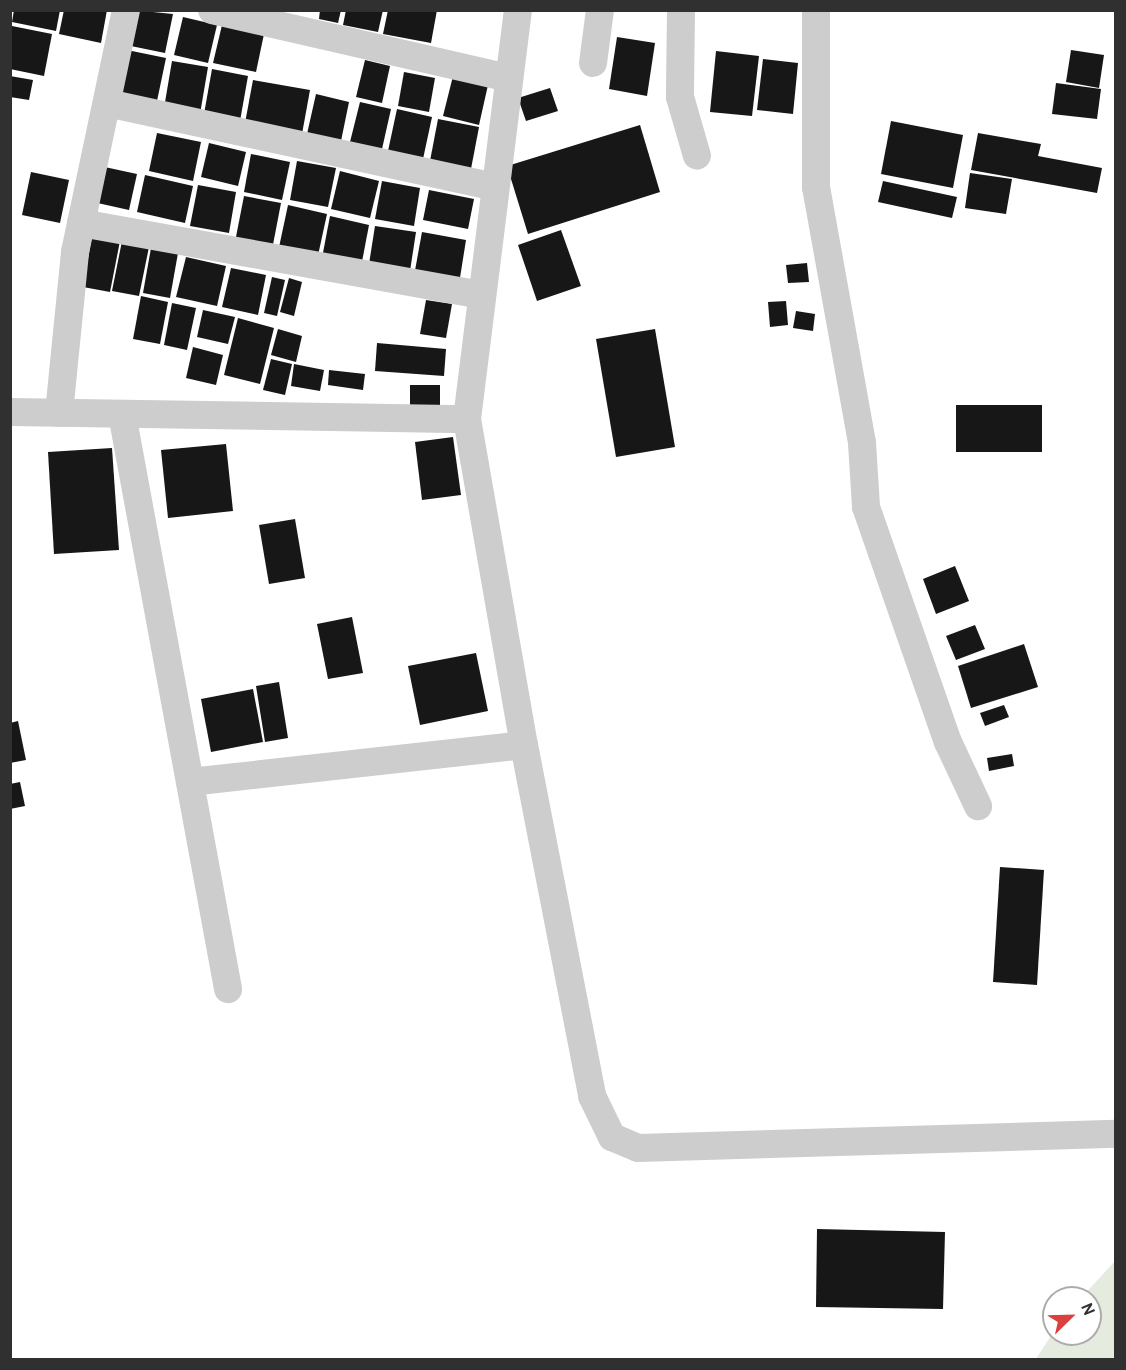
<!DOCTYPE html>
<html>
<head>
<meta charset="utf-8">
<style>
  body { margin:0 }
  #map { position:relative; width:1126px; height:1370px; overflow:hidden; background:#fff; font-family:Overpass,sans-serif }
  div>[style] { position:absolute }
  .green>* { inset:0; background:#e5ecdf }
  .building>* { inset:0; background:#171717 }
  .minor>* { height:28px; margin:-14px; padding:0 14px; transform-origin:14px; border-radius:14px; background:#cdcdcd }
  span { translate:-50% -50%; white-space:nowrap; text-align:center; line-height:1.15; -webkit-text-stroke:6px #fff; paint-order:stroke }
  .frame { position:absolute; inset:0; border:12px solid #303030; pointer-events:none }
  .north { position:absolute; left:1042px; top:1286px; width:60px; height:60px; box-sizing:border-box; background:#fff; border:2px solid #acacac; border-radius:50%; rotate:67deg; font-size:16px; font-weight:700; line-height:24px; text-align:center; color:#303030 }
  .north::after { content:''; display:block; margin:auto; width:21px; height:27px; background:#db403f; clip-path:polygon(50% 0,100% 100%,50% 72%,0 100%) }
</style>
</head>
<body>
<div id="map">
  <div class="green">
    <div style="clip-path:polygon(1115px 1261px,1115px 1359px,1036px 1359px,1054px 1331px,1090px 1334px,1090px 1298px,1081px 1298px)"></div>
  </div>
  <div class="building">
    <div style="clip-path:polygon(14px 10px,60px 10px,56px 31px,12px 22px)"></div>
    <div style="clip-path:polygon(64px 10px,107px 10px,101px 43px,59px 34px)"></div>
    <div style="clip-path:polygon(133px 10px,173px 14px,165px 53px,126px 45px)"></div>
    <div style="clip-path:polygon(320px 10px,341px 10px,338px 23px,319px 19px)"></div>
    <div style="clip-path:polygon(346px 10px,383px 10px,378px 32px,343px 25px)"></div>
    <div style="clip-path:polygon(388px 10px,437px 10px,431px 43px,383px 34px)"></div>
    <div style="clip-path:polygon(183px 17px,217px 25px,208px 63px,174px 55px)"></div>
    <div style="clip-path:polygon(222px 25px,264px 34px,256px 72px,213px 63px)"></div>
    <div style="clip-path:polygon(12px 26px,52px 34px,44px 76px,10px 69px)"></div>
    <div style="clip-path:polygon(617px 37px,655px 43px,647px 96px,609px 89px)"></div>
    <div style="clip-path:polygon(127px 50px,166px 58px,157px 101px,117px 93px)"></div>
    <div style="clip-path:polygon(1071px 50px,1104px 55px,1099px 88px,1066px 82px)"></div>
    <div style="clip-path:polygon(716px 51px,759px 56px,752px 116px,710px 112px)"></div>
    <div style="clip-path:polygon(763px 59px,798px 63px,793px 114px,757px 110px)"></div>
    <div style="clip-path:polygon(365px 60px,390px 66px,382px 103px,356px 97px)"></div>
    <div style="clip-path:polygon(172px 61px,208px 67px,200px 114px,164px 108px)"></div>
    <div style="clip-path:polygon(212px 69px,248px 76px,240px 121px,204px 114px)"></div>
    <div style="clip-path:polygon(404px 72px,435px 78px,429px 112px,398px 106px)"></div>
    <div style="clip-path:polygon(10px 76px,33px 80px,29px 100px,10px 97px)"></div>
    <div style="clip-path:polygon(453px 76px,488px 85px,479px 125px,443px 116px)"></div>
    <div style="clip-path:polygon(253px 80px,310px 90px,302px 134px,245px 123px)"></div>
    <div style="clip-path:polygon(1056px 83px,1101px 89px,1097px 119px,1052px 114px)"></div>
    <div style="clip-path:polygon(550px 88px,558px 111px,526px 121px,518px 98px)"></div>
    <div style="clip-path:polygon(316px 94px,349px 102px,341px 141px,307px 134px)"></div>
    <div style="clip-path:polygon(360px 102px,391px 109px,382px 149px,350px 142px)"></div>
    <div style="clip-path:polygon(397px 109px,432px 117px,423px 159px,388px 151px)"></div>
    <div style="clip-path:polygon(438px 119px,479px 127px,471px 169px,430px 161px)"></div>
    <div style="clip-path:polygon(891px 121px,963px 135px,953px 188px,881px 174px)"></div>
    <div style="clip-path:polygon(640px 125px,660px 192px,528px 234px,507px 166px)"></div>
    <div style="clip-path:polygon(157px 133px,201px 142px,193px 181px,149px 171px)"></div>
    <div style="clip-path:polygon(978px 133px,1041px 144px,1038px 156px,1102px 168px,1097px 193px,971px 170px)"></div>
    <div style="clip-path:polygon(209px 143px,246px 152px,238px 186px,201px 177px)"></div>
    <div style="clip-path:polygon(251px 154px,290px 162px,282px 200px,244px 192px)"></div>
    <div style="clip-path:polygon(297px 161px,336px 168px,328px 207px,290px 200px)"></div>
    <div style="clip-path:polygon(100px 166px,137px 174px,129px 210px,93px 202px)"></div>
    <div style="clip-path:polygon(340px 171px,379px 181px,370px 218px,331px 209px)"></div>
    <div style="clip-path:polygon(31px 172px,69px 180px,60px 223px,22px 215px)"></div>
    <div style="clip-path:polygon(970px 173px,1012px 179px,1006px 214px,965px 208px)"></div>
    <div style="clip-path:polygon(145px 175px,193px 186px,185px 223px,137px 212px)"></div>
    <div style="clip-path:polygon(382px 181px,420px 188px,414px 226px,375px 219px)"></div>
    <div style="clip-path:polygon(883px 181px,957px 197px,952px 218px,878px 202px)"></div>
    <div style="clip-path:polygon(198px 185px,236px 192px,229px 233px,190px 226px)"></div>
    <div style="clip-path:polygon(429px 190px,474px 199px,468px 229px,423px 220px)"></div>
    <div style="clip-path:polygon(244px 196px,281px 203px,271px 255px,234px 247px)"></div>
    <div style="clip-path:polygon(288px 205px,327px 214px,317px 260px,278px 252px)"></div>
    <div style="clip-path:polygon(330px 216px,369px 225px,361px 267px,322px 258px)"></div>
    <div style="clip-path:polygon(375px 226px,416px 232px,410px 271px,369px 264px)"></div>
    <div style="clip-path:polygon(561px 230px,581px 286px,537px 301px,518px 245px)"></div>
    <div style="clip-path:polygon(422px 232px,466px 240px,459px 284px,414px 276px)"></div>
    <div style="clip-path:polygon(92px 236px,120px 241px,110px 292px,83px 287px)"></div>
    <div style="clip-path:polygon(122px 241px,149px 247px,139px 296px,112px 291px)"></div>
    <div style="clip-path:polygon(151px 248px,178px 253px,170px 298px,143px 293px)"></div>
    <div style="clip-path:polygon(186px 257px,226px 266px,217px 306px,176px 297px)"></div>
    <div style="clip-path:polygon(807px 263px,809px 282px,788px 283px,786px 265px)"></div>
    <div style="clip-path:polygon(231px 268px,266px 275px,258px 315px,222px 307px)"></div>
    <div style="clip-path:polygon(272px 277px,285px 280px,277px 316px,264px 313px)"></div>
    <div style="clip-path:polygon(289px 278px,302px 282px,294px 316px,280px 312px)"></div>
    <div style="clip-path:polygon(141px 296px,168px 302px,160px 344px,133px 339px)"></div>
    <div style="clip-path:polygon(426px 300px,452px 304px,446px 338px,420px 334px)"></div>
    <div style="clip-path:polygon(786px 301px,788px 325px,770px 327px,768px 302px)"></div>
    <div style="clip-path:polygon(172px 303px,196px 308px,187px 350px,164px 345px)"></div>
    <div style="clip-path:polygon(203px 310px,235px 317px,228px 344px,197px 337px)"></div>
    <div style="clip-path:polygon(796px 311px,815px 314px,813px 331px,793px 328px)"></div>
    <div style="clip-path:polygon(238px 318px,274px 328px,260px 384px,224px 375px)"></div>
    <div style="clip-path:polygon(278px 329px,302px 336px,296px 362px,271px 355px)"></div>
    <div style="clip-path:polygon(655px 329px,675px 447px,616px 457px,596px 339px)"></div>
    <div style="clip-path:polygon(377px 343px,446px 349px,444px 376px,375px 371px)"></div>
    <div style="clip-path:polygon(193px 347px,223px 355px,216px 385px,186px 378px)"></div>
    <div style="clip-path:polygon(271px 359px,292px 364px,285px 395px,263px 390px)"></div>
    <div style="clip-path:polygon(294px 364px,324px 370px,320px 391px,291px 386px)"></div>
    <div style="clip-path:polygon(329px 370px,365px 374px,363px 390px,328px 385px)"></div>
    <div style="clip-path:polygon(410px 385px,440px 385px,440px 405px,410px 405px)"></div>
    <div style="clip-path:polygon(956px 405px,1042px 405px,1042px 452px,956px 452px)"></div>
    <div style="clip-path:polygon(453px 437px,461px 495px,422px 500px,415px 442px)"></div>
    <div style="clip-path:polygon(226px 444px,233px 511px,168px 518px,161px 450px)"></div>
    <div style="clip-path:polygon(112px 448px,119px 550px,54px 554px,48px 452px)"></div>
    <div style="clip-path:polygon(295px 519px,305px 578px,269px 584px,259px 525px)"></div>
    <div style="clip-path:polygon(955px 566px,969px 601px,936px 614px,923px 579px)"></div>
    <div style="clip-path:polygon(352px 617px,363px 673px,328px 679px,317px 624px)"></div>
    <div style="clip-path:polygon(975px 625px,985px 649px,956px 660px,946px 636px)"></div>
    <div style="clip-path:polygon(1024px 644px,1038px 687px,971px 708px,958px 666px)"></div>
    <div style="clip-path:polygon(476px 653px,488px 711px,420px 725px,408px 666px)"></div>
    <div style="clip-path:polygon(279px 682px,288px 738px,265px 742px,256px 686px)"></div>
    <div style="clip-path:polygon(253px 689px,263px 742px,211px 752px,201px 699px)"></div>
    <div style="clip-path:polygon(1004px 705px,1009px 717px,985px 726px,980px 713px)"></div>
    <div style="clip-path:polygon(18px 721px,26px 760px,10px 763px,10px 723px)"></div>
    <div style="clip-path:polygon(1012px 754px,1014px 766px,989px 771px,987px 758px)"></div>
    <div style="clip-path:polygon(20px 782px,25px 806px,10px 809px,10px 784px)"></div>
    <div style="clip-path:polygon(1000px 867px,1044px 870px,1037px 985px,993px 982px)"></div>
    <div style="clip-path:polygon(817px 1229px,945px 1232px,943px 1309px,816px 1307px)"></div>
  </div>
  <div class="minor">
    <div style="left:212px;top:10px;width:304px;rotate:12.9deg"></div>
    <div style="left:681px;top:10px;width:87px;rotate:90.7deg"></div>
    <div style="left:680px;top:97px;width:61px;rotate:73.9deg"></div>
    <div style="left:816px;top:10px;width:177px;rotate:90deg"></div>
    <div style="left:816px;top:187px;width:260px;rotate:79.8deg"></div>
    <div style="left:862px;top:443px;width:64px;rotate:86.4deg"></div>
    <div style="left:866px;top:507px;width:249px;rotate:70.8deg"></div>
    <div style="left:948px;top:742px;width:71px;rotate:64.9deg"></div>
    <div style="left:593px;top:63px;width:53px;rotate:-82.5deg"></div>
    <div style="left:107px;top:103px;width:397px;rotate:12.2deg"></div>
    <div style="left:81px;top:223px;width:407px;rotate:10.2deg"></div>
    <div style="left:10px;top:412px;width:457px;rotate:0.9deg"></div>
    <div style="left:467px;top:419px;width:412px;rotate:-82.9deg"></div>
    <div style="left:59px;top:413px;width:162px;rotate:-84.3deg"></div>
    <div style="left:75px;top:252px;width:247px;rotate:-78.1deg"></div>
    <div style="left:122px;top:414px;width:585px;rotate:79.55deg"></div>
    <div style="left:467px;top:419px;width:331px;rotate:80.1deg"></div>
    <div style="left:524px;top:745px;width:358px;rotate:79deg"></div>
    <div style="left:592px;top:1096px;width:46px;rotate:64deg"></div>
    <div style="left:612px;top:1137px;width:28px;rotate:23deg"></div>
    <div style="left:638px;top:1148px;width:478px;rotate:-1.7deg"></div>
    <div style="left:190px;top:782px;width:336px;rotate:-6.3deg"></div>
  </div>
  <div class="frame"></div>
  <div class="north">N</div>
</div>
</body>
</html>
